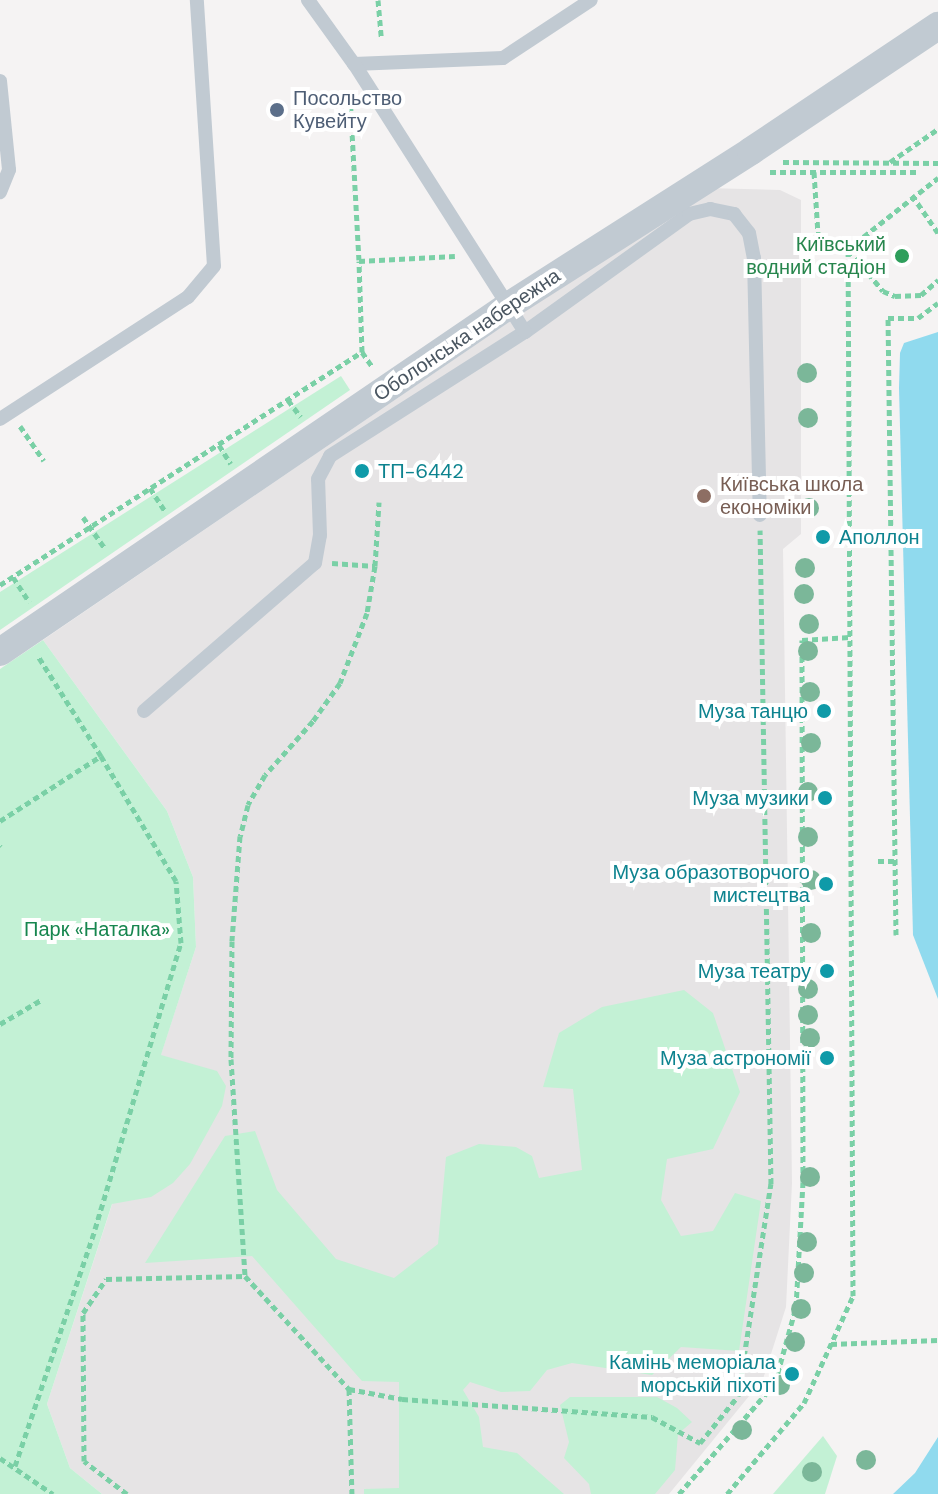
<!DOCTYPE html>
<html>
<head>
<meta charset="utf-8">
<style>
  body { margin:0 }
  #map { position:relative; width:938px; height:1494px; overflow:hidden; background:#f5f3f3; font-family:"DM Sans",sans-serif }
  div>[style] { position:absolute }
  .education>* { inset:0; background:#e6e4e5 }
  .green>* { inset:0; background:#c3f1d5 }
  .water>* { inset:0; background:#90daee }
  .path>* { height:5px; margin-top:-2.5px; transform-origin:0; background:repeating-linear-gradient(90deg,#7ad0a6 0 6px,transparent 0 10px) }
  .lane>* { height:14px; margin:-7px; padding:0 7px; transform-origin:7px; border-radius:7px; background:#c1cad2 }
  .street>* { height:28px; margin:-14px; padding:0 14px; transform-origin:14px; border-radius:14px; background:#c1cad2 }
  .trees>* { width:20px; height:20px; margin:-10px; border-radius:50%; background:#7bb799 }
  .dots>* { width:22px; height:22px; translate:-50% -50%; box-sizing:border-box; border:4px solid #fff; border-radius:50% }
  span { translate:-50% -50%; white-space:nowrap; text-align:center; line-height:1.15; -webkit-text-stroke:8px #fff; paint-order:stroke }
  .service-label { font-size:20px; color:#4e5e75 }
  .left { translate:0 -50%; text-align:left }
  .leisure-label { font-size:20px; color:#27864d }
  .right { translate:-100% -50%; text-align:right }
  .street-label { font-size:20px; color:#4a5661 }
  .culture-label { font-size:20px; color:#0d838f }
  .education-label { font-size:20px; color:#785e54 }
  .park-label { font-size:20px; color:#17864f }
</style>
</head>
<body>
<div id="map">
  <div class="education">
    <div style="clip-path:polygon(705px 188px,780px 190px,801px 200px,801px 534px,783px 549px,792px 1183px,786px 1307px,763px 1379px,669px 1494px,102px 1494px,70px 1468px,47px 1404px,196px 947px,193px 877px,167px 811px,43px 640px)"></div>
  </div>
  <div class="green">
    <div style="clip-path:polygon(341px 376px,350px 390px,0 630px,0 592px)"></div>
    <div style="clip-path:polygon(43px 640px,167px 811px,193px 877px,196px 947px,161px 1055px,217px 1071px,226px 1086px,222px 1106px,190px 1164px,173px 1183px,151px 1197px,112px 1204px,47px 1404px,70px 1468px,102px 1494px,0 1494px,0 669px)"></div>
    <div style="clip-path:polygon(684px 990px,713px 1013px,740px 1092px,713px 1149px,667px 1159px,661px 1200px,681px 1236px,713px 1231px,735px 1193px,761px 1201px,739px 1351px,681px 1347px,652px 1375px,572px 1363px,547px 1370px,530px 1391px,501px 1392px,470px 1382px,463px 1390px,479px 1417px,483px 1447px,517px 1453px,564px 1494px,364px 1494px,364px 1489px,399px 1488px,399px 1382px,362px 1381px,252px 1256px,145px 1263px,225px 1136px,255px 1131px,277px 1190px,336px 1259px,394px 1278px,438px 1244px,446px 1157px,479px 1144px,516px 1147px,532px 1156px,539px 1178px,582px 1170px,573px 1089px,543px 1087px,559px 1033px,602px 1007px)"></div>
    <div style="clip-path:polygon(570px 1397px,657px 1397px,677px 1408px,692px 1422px,678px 1434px,675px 1470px,655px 1494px,591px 1494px,589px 1484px,564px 1458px,569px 1442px,560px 1405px)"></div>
    <div style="clip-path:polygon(823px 1436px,837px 1456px,825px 1494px,773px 1494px)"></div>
  </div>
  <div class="water">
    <div style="clip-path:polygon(938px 332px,938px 999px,913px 935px,899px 388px,900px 353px,904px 343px)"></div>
    <div style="clip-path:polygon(938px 1437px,938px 1494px,893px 1494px,915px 1473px)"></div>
  </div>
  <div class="path">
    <div style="left:378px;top:0;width:38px;rotate:85deg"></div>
    <div style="left:350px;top:95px;width:165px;rotate:86.9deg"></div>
    <div style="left:783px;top:162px;width:155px;rotate:0.4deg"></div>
    <div style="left:890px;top:162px;width:58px;rotate:-34.5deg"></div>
    <div style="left:770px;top:172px;width:147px"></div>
    <div style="left:814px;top:172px;width:78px;rotate:86.3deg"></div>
    <div style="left:819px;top:250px;width:29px;rotate:-2deg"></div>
    <div style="left:848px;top:249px;width:115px;rotate:-38.3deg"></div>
    <div style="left:912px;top:195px;width:46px;rotate:55.6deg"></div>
    <div style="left:849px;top:250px;width:53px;rotate:50.3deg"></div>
    <div style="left:883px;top:291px;width:13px;rotate:23deg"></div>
    <div style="left:895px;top:296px;width:26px;rotate:-2deg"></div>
    <div style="left:921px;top:295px;width:23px;rotate:-41deg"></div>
    <div style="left:362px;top:352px;width:19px;rotate:55deg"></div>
    <div style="left:288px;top:400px;width:21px;rotate:53deg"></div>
    <div style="left:20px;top:426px;width:42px;rotate:55.6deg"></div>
    <div style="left:219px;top:445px;width:22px;rotate:58deg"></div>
    <div style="left:150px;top:488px;width:27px;rotate:57deg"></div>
    <div style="left:83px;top:517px;width:39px;rotate:55deg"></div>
    <div style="left:332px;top:563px;width:43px;rotate:4deg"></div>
    <div style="left:375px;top:566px;width:48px;rotate:99.7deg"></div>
    <div style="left:367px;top:613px;width:75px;rotate:111.1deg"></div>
    <div style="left:340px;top:683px;width:47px;rotate:125.4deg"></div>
    <div style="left:313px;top:721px;width:72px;rotate:131.6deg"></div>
    <div style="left:265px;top:775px;width:34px;rotate:120deg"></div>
    <div style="left:248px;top:805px;width:32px;rotate:104deg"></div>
    <div style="left:240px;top:836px;width:105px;rotate:94.4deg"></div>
    <div style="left:232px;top:941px;width:118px;rotate:90.5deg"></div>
    <div style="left:231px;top:1059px;width:217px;rotate:86.3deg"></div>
    <div style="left:245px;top:1276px;width:154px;rotate:47.4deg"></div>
    <div style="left:349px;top:1389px;width:105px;rotate:88.4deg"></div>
    <div style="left:375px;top:566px;width:64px;rotate:-86.4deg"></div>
    <div style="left:13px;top:577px;width:30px;rotate:57deg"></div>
    <div style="left:0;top:585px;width:431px;rotate:-32.8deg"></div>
    <div style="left:362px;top:352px;width:91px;rotate:-91.9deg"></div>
    <div style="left:359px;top:261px;width:96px;rotate:-3deg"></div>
    <div style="left:0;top:821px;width:120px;rotate:-32.8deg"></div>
    <div style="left:101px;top:756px;width:118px;rotate:-122.2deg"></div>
    <div style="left:0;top:846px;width:1px;rotate:45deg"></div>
    <div style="left:878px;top:861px;width:17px"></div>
    <div style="left:896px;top:935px;width:617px;rotate:-90.74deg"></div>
    <div style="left:888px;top:318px;width:30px"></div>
    <div style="left:918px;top:318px;width:25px;rotate:-37deg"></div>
    <div style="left:0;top:1024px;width:48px;rotate:-30.3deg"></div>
    <div style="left:831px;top:1344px;width:107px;rotate:-2.1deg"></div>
    <div style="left:349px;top:1389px;width:54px;rotate:10.7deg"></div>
    <div style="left:402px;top:1399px;width:251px;rotate:4.1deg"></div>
    <div style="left:652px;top:1417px;width:55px;rotate:28.4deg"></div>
    <div style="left:700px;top:1443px;width:60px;rotate:-51deg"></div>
    <div style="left:738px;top:1396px;width:215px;rotate:-81.2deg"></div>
    <div style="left:771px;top:1184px;width:654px;rotate:-90.96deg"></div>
    <div style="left:0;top:1458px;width:64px;rotate:34.2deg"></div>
    <div style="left:15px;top:1466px;width:250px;rotate:-71.3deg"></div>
    <div style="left:95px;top:1229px;width:299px;rotate:-73.3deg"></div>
    <div style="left:181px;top:943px;width:62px;rotate:-94.6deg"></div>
    <div style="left:176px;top:881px;width:146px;rotate:-121deg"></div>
    <div style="left:127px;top:1494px;width:54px;rotate:-142.5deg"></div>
    <div style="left:84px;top:1461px;width:148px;rotate:-90.4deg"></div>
    <div style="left:83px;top:1313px;width:41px;rotate:-55.9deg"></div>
    <div style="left:106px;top:1279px;width:139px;rotate:-1.2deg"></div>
    <div style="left:679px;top:1494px;width:147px;rotate:-49.1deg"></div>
    <div style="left:775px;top:1383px;width:79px;rotate:-74.6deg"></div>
    <div style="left:796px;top:1307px;width:125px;rotate:-86.8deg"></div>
    <div style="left:803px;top:1182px;width:542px;rotate:-90.11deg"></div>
    <div style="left:802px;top:640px;width:48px;rotate:-3.6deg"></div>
    <div style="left:727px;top:1494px;width:119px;rotate:-49.8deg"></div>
    <div style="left:804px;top:1403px;width:118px;rotate:-65.4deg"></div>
    <div style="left:853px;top:1296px;width:1047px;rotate:-90.27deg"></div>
  </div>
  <div class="lane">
    <div style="left:354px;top:64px;width:149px;rotate:-2.3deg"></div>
    <div style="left:503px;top:58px;width:105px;rotate:-33.4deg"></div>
    <div style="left:0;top:81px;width:89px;rotate:84.2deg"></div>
    <div style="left:9px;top:170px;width:24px;rotate:112deg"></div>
    <div style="left:525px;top:332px;width:202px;rotate:-35.7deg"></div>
    <div style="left:689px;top:214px;width:22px;rotate:-13deg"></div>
    <div style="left:710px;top:209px;width:25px;rotate:12deg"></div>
    <div style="left:734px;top:214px;width:24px;rotate:52deg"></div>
    <div style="left:749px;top:233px;width:25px;rotate:79deg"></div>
    <div style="left:754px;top:258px;width:257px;rotate:88.7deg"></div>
    <div style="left:0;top:419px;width:224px;rotate:-33deg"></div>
    <div style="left:188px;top:297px;width:40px;rotate:-50deg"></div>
    <div style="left:214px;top:266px;width:267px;rotate:-93.7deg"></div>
    <div style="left:144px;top:711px;width:226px;rotate:-40.9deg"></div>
    <div style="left:315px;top:563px;width:28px;rotate:-80deg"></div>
    <div style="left:320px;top:535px;width:56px;rotate:-92deg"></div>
    <div style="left:318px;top:479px;width:26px;rotate:-62deg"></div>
    <div style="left:330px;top:456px;width:231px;rotate:-32.5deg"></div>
    <div style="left:525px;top:332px;width:318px;rotate:-122.5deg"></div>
    <div style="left:354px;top:64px;width:79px;rotate:-125.7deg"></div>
  </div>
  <div class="street">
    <div style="left:0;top:652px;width:615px;rotate:-34.26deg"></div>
    <div style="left:508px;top:306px;width:288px;rotate:-32.5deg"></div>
    <div style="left:751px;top:151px;width:225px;rotate:-33.8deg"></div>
  </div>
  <div class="trees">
    <div style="left:807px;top:373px"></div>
    <div style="left:808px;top:418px"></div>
    <div style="left:809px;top:508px"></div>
    <div style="left:805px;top:568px"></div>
    <div style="left:804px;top:594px"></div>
    <div style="left:809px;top:624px"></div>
    <div style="left:808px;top:651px"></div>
    <div style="left:810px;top:692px"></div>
    <div style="left:811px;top:743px"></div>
    <div style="left:808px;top:792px"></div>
    <div style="left:808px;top:837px"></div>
    <div style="left:811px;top:880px"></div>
    <div style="left:811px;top:933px"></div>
    <div style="left:808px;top:989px"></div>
    <div style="left:808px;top:1015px"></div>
    <div style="left:810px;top:1038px"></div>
    <div style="left:810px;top:1177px"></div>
    <div style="left:807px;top:1242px"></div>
    <div style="left:804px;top:1273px"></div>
    <div style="left:801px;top:1309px"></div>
    <div style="left:795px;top:1342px"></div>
    <div style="left:780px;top:1385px"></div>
    <div style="left:742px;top:1430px"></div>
    <div style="left:866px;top:1460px"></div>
    <div style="left:812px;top:1472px"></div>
  </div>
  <div class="dots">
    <div style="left:277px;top:110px;background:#5c6f8a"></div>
    <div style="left:902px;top:256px;background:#2e9e5b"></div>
    <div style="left:362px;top:471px;background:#0f9aa8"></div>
    <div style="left:704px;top:496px;background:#8d6e63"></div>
    <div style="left:823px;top:537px;background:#0f9aa8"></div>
    <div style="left:824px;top:711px;background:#0f9aa8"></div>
    <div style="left:825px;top:798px;background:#0f9aa8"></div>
    <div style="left:826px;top:884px;background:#0f9aa8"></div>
    <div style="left:827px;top:971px;background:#0f9aa8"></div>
    <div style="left:827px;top:1058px;background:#0f9aa8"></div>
    <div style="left:792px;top:1374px;background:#0f9aa8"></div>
  </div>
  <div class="service-label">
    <span class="left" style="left:293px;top:110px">Посольство<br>Кувейту</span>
  </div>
  <div class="leisure-label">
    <span class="right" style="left:886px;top:256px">Київський<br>водний стадіон</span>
  </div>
  <div class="street-label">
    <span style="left:467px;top:335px;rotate:-34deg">Оболонська набережна</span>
  </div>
  <div class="culture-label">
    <span class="left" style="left:378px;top:471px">ТП-6442</span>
    <span class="left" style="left:839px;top:537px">Аполлон</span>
    <span class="right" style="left:808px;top:711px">Муза танцю</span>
    <span class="right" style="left:809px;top:798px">Муза музики</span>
    <span class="right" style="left:810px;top:884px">Муза образотворчого<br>мистецтва</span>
    <span class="right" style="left:811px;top:971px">Муза театру</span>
    <span class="right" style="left:811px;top:1058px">Муза астрономії</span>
    <span class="right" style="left:776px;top:1374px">Камінь меморіала<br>морській піхоті</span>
  </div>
  <div class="education-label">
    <span class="left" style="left:720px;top:496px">Київська школа<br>економіки</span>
  </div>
  <div class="park-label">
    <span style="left:97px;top:929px">Парк «Наталка»</span>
  </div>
</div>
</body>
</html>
